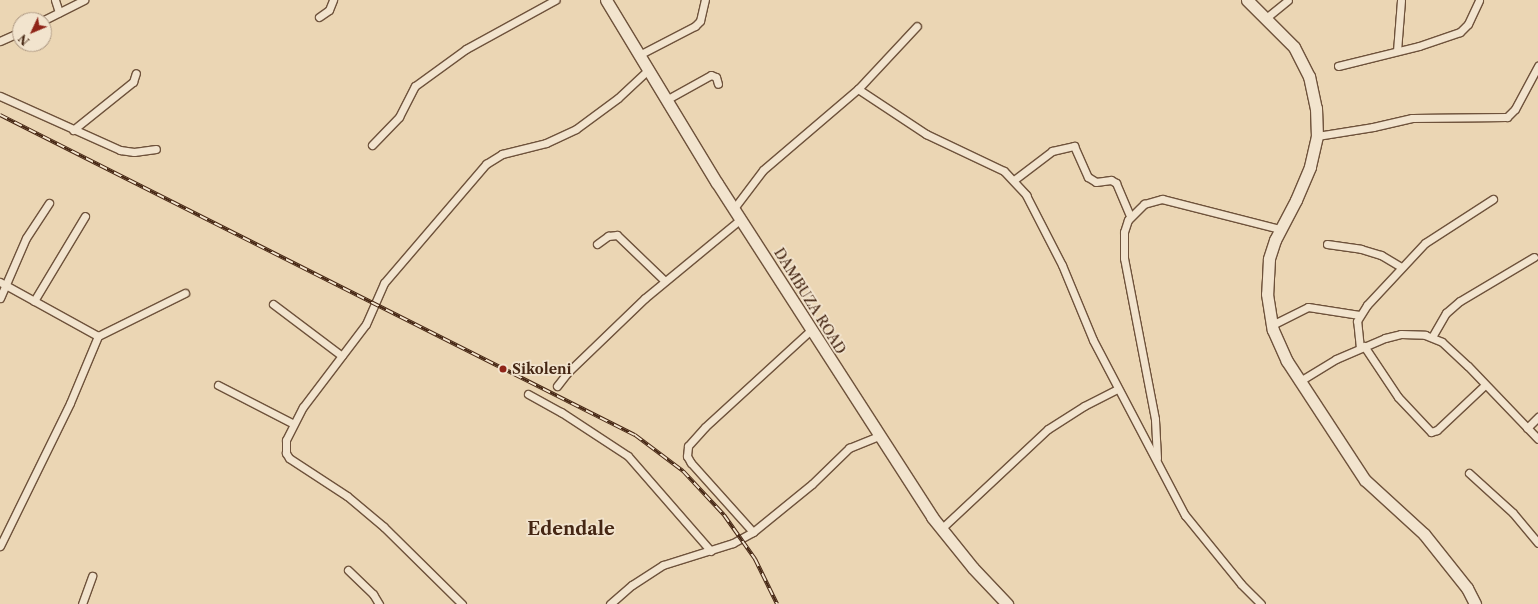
<!DOCTYPE html>
<html>
<head>
<meta charset="utf-8">
<style>
  body { margin:0 }
  #map { position:relative; width:1538px; height:604px; overflow:hidden; background:#ebd6b4; font-family:"Libre Caslon Text",serif }
  div>[style] { position:absolute }
  .roads { filter:drop-shadow(1px 0 #6e523b) drop-shadow(-1px 0 #6e523b) drop-shadow(0 1px #6e523b) drop-shadow(0 -1px #6e523b) }
  .street>* { height:7px; margin:-3.5px; padding:0 3.5px; transform-origin:3.5px; border-radius:3.5px; background:#f2e4ce }
  .secondary>* { height:11px; margin:-5.5px; padding:0 5.5px; transform-origin:5.5px; border-radius:5.5px; background:#f2e4ce }
  .rail>* { height:4px; margin-top:-2px; transform-origin:0; background:repeating-linear-gradient(90deg,#f2e4ce 0 8px,#452613 0 16px); box-sizing:border-box; border-block:1px solid #452613 }
  .dots>* { width:11px; height:11px; translate:-50% -50%; box-sizing:border-box; border:2px solid #f2e4ce; border-radius:50% }
  span { translate:-50% -50%; white-space:nowrap; text-align:center; line-height:1.15; -webkit-text-stroke:3.5px #f2e4ce; paint-order:stroke }
  .street-label { font-size:14px; color:#452613 }
  .poi-label { font-size:14px; color:#452613; font-weight:700 }
  .left { translate:0 -50%; text-align:left }
  .district-label { font-size:18px; color:#452613; font-weight:700 }
  .north { position:absolute; left:12px; top:12px; width:40px; height:40px; box-sizing:border-box; background:#f2e4ce; border:1px solid #ad9883; border-radius:50%; rotate:226deg; font-size:11px; font-weight:700; line-height:16px; text-align:center; color:#452613 }
  .north::after { content:''; display:block; margin:auto; width:14px; height:18px; background:#8f2418; clip-path:polygon(50% 0,100% 100%,50% 72%,0 100%) }
</style>
</head>
<body>
<div id="map">
  <div class="roads">
    <div class="street">
      <div style="left:55px;top:0;width:13px;rotate:72deg"></div>
      <div style="left:319px;top:17px;width:12px;rotate:-35deg"></div>
      <div style="left:329px;top:10px;width:11px;rotate:-68deg"></div>
      <div style="left:1266px;top:18px;width:28px;rotate:-39deg"></div>
      <div style="left:44px;top:20px;width:45px;rotate:-26.6deg"></div>
      <div style="left:0;top:41px;width:22px;rotate:-24deg"></div>
      <div style="left:1397px;top:51px;width:51px;rotate:-85.5deg"></div>
      <div style="left:639px;top:55px;width:63px;rotate:-27.4deg"></div>
      <div style="left:695px;top:26px;width:7px;rotate:-45deg"></div>
      <div style="left:700px;top:21px;width:22px;rotate:-77deg"></div>
      <div style="left:1338px;top:66px;width:83px;rotate:-13.9deg"></div>
      <div style="left:1419px;top:46px;width:43px;rotate:-18.9deg"></div>
      <div style="left:1460px;top:32px;width:11px;rotate:-45deg"></div>
      <div style="left:1468px;top:24px;width:26px;rotate:-65deg"></div>
      <div style="left:858px;top:89px;width:82px;rotate:33.5deg"></div>
      <div style="left:926px;top:134px;width:86px;rotate:25.4deg"></div>
      <div style="left:1004px;top:171px;width:33px;rotate:47deg"></div>
      <div style="left:1026px;top:195px;width:79px;rotate:62.8deg"></div>
      <div style="left:1062px;top:265px;width:81px;rotate:67.5deg"></div>
      <div style="left:1093px;top:340px;width:198px;rotate:62.3deg"></div>
      <div style="left:1185px;top:515px;width:89px;rotate:50.9deg"></div>
      <div style="left:1241px;top:584px;width:28px;rotate:45deg"></div>
      <div style="left:0;top:96px;width:132px;rotate:24.2deg"></div>
      <div style="left:120px;top:150px;width:14px;rotate:8deg"></div>
      <div style="left:134px;top:152px;width:22px;rotate:-8deg"></div>
      <div style="left:666px;top:100px;width:51px;rotate:-29.1deg"></div>
      <div style="left:711px;top:75px;width:5px;rotate:22deg"></div>
      <div style="left:716px;top:77px;width:7px;rotate:74deg"></div>
      <div style="left:73px;top:130px;width:77px;rotate:-38.7deg"></div>
      <div style="left:133px;top:82px;width:9px;rotate:-72deg"></div>
      <div style="left:1317px;top:136px;width:57px;rotate:-9.1deg"></div>
      <div style="left:1373px;top:127px;width:40px;rotate:-13deg"></div>
      <div style="left:1412px;top:118px;width:95px;rotate:-0.6deg"></div>
      <div style="left:1507px;top:117px;width:11px;rotate:-45deg"></div>
      <div style="left:1515px;top:109px;width:49px;rotate:-61.9deg"></div>
      <div style="left:372px;top:145px;width:39px;rotate:-46deg"></div>
      <div style="left:399px;top:117px;width:35px;rotate:-63deg"></div>
      <div style="left:415px;top:86px;width:63px;rotate:-36deg"></div>
      <div style="left:466px;top:49px;width:102px;rotate:-28.8deg"></div>
      <div style="left:1014px;top:180px;width:48px;rotate:-37.3deg"></div>
      <div style="left:1052px;top:151px;width:23px;rotate:-13deg"></div>
      <div style="left:1074px;top:146px;width:34px;rotate:66deg"></div>
      <div style="left:1088px;top:177px;width:9px;rotate:32deg"></div>
      <div style="left:1096px;top:182px;width:15px;rotate:-8deg"></div>
      <div style="left:1111px;top:180px;width:6px;rotate:31deg"></div>
      <div style="left:1116px;top:183px;width:36px;rotate:67deg"></div>
      <div style="left:735px;top:207px;width:46px;rotate:-52.9deg"></div>
      <div style="left:763px;top:170px;width:125px;rotate:-40.5deg"></div>
      <div style="left:858px;top:89px;width:86px;rotate:-46.9deg"></div>
      <div style="left:597px;top:244px;width:14px;rotate:-36deg"></div>
      <div style="left:608px;top:236px;width:9px;rotate:-6deg"></div>
      <div style="left:617px;top:235px;width:66px;rotate:43.8deg"></div>
      <div style="left:1327px;top:244px;width:34px;rotate:8deg"></div>
      <div style="left:1361px;top:249px;width:21px;rotate:17deg"></div>
      <div style="left:1381px;top:255px;width:23px;rotate:31deg"></div>
      <div style="left:0;top:282px;width:112px;rotate:28.9deg"></div>
      <div style="left:0;top:298px;width:65px;rotate:-66.6deg"></div>
      <div style="left:26px;top:238px;width:42px;rotate:-56.7deg"></div>
      <div style="left:34px;top:301px;width:99px;rotate:-59deg"></div>
      <div style="left:273px;top:304px;width:86px;rotate:37deg"></div>
      <div style="left:1272px;top:325px;width:40px;rotate:-26.6deg"></div>
      <div style="left:1308px;top:307px;width:52px;rotate:8.9deg"></div>
      <div style="left:1432px;top:337px;width:28px;rotate:-60deg"></div>
      <div style="left:1446px;top:313px;width:18px;rotate:-41deg"></div>
      <div style="left:1460px;top:301px;width:86px;rotate:-30.7deg"></div>
      <div style="left:1364px;top:346px;width:61px;rotate:56.3deg"></div>
      <div style="left:1398px;top:397px;width:48px;rotate:46.7deg"></div>
      <div style="left:1431px;top:432px;width:6px;rotate:-18deg"></div>
      <div style="left:1437px;top:430px;width:66px;rotate:-43.2deg"></div>
      <div style="left:1360px;top:348px;width:27px;rotate:-96deg"></div>
      <div style="left:1357px;top:321px;width:19px;rotate:-58deg"></div>
      <div style="left:1367px;top:305px;width:85px;rotate:-46.9deg"></div>
      <div style="left:1425px;top:243px;width:81px;rotate:-32.9deg"></div>
      <div style="left:1300px;top:381px;width:42px;rotate:-31.4deg"></div>
      <div style="left:1336px;top:359px;width:53px;rotate:-23.2deg"></div>
      <div style="left:1385px;top:338px;width:16px;rotate:-14deg"></div>
      <div style="left:1401px;top:334px;width:24px;rotate:2deg"></div>
      <div style="left:1425px;top:335px;width:18px;rotate:22deg"></div>
      <div style="left:1442px;top:342px;width:35px;rotate:43deg"></div>
      <div style="left:1468px;top:366px;width:101px;rotate:46.2deg"></div>
      <div style="left:218px;top:385px;width:85px;rotate:27.2deg"></div>
      <div style="left:557px;top:386px;width:16px;rotate:-52deg"></div>
      <div style="left:567px;top:373px;width:108px;rotate:-43.9deg"></div>
      <div style="left:645px;top:298px;width:124px;rotate:-39.5deg"></div>
      <div style="left:528px;top:394px;width:38px;rotate:29deg"></div>
      <div style="left:561px;top:412px;width:80px;rotate:33.3deg"></div>
      <div style="left:628px;top:456px;width:126px;rotate:48.9deg"></div>
      <div style="left:1527px;top:428px;width:16px;rotate:-45deg"></div>
      <div style="left:1157px;top:458px;width:39px;rotate:-93deg"></div>
      <div style="left:1155px;top:419px;width:164px;rotate:-100.9deg"></div>
      <div style="left:1124px;top:258px;width:26px;rotate:-90deg"></div>
      <div style="left:1124px;top:232px;width:13px;rotate:-72deg"></div>
      <div style="left:1128px;top:220px;width:23px;rotate:-45deg"></div>
      <div style="left:1144px;top:204px;width:19px;rotate:-16deg"></div>
      <div style="left:1162px;top:199px;width:122px;rotate:14.3deg"></div>
      <div style="left:1469px;top:473px;width:59px;rotate:42.3deg"></div>
      <div style="left:1513px;top:513px;width:39px;rotate:50deg"></div>
      <div style="left:941px;top:529px;width:146px;rotate:-43.1deg"></div>
      <div style="left:1048px;top:429px;width:43px;rotate:-32.6deg"></div>
      <div style="left:1084px;top:406px;width:38px;rotate:-27deg"></div>
      <div style="left:753px;top:532px;width:93px;rotate:-131.9deg"></div>
      <div style="left:691px;top:463px;width:8px;rotate:-120deg"></div>
      <div style="left:687px;top:456px;width:10px;rotate:-84deg"></div>
      <div style="left:688px;top:446px;width:25px;rotate:-48deg"></div>
      <div style="left:705px;top:427px;width:144px;rotate:-42.5deg"></div>
      <div style="left:0;top:546px;width:159px;rotate:-63.9deg"></div>
      <div style="left:70px;top:403px;width:73px;rotate:-67.3deg"></div>
      <div style="left:98px;top:336px;width:97px;rotate:-26.3deg"></div>
      <div style="left:348px;top:570px;width:35px;rotate:44deg"></div>
      <div style="left:373px;top:594px;width:12px;rotate:59deg"></div>
      <div style="left:82px;top:604px;width:30px;rotate:-70deg"></div>
      <div style="left:462px;top:604px;width:110px;rotate:-135.4deg"></div>
      <div style="left:384px;top:527px;width:48px;rotate:-140deg"></div>
      <div style="left:347px;top:496px;width:69px;rotate:-146.8deg"></div>
      <div style="left:289px;top:458px;width:6px;rotate:-121deg"></div>
      <div style="left:286px;top:453px;width:13px;rotate:-90deg"></div>
      <div style="left:286px;top:440px;width:37px;rotate:-63deg"></div>
      <div style="left:303px;top:407px;width:104px;rotate:-52.8deg"></div>
      <div style="left:366px;top:324px;width:45px;rotate:-66.3deg"></div>
      <div style="left:384px;top:283px;width:157px;rotate:-49.4deg"></div>
      <div style="left:486px;top:164px;width:19px;rotate:-32deg"></div>
      <div style="left:502px;top:154px;width:45px;rotate:-14deg"></div>
      <div style="left:546px;top:143px;width:33px;rotate:-25deg"></div>
      <div style="left:576px;top:129px;width:52px;rotate:-36.4deg"></div>
      <div style="left:618px;top:98px;width:41px;rotate:-43deg"></div>
      <div style="left:610px;top:604px;width:29px;rotate:-41deg"></div>
      <div style="left:632px;top:585px;width:37px;rotate:-33deg"></div>
      <div style="left:663px;top:565px;width:73px;rotate:-17.4deg"></div>
      <div style="left:733px;top:543px;width:23px;rotate:-29deg"></div>
      <div style="left:753px;top:532px;width:76px;rotate:-39.1deg"></div>
      <div style="left:812px;top:484px;width:52px;rotate:-44.2deg"></div>
      <div style="left:849px;top:448px;width:32px;rotate:-22deg"></div>
    </div>
    <div class="secondary">
      <div style="left:606px;top:0;width:214px;rotate:58.8deg"></div>
      <div style="left:717px;top:183px;width:397px;rotate:57.2deg"></div>
      <div style="left:932px;top:517px;width:65px;rotate:51.2deg"></div>
      <div style="left:973px;top:568px;width:50px;rotate:46.6deg"></div>
      <div style="left:1247px;top:0;width:66px;rotate:45deg"></div>
      <div style="left:1294px;top:47px;width:33px;rotate:63deg"></div>
      <div style="left:1309px;top:76px;width:33px;rotate:78deg"></div>
      <div style="left:1316px;top:108px;width:28px;rotate:88deg"></div>
      <div style="left:1317px;top:136px;width:32px;rotate:103deg"></div>
      <div style="left:1310px;top:167px;width:36px;rotate:113deg"></div>
      <div style="left:1296px;top:200px;width:45px;rotate:117.7deg"></div>
      <div style="left:1275px;top:240px;width:20px;rotate:108deg"></div>
      <div style="left:1269px;top:259px;width:35px;rotate:93deg"></div>
      <div style="left:1267px;top:294px;width:36px;rotate:81deg"></div>
      <div style="left:1273px;top:330px;width:34px;rotate:66deg"></div>
      <div style="left:1287px;top:361px;width:142px;rotate:56.8deg"></div>
      <div style="left:1365px;top:480px;width:80px;rotate:42.5deg"></div>
      <div style="left:1424px;top:534px;width:69px;rotate:51.5deg"></div>
      <div style="left:1467px;top:588px;width:18px;rotate:63deg"></div>
    </div>
  </div>
  <div class="rail">
    <div style="left:0;top:115px;width:711px;rotate:26.75deg"></div>
    <div style="left:635px;top:435px;width:60px;rotate:36.9deg"></div>
    <div style="left:683px;top:471px;width:60px;rotate:47deg"></div>
    <div style="left:724px;top:515px;width:54px;rotate:54.8deg"></div>
    <div style="left:755px;top:559px;width:50px;rotate:63.9deg"></div>
  </div>
  <div class="dots">
    <div style="left:503px;top:369px;background:#8f2418"></div>
  </div>
  <div class="street-label">
    <span style="left:810px;top:301px;rotate:58deg">DAMBUZA ROAD</span>
  </div>
  <div class="poi-label">
    <span class="left" style="left:512px;top:369px">Sikoleni</span>
  </div>
  <div class="district-label">
    <span style="left:571px;top:529px">Edendale</span>
  </div>
  <div class="north">N</div>
</div>
</body>
</html>
